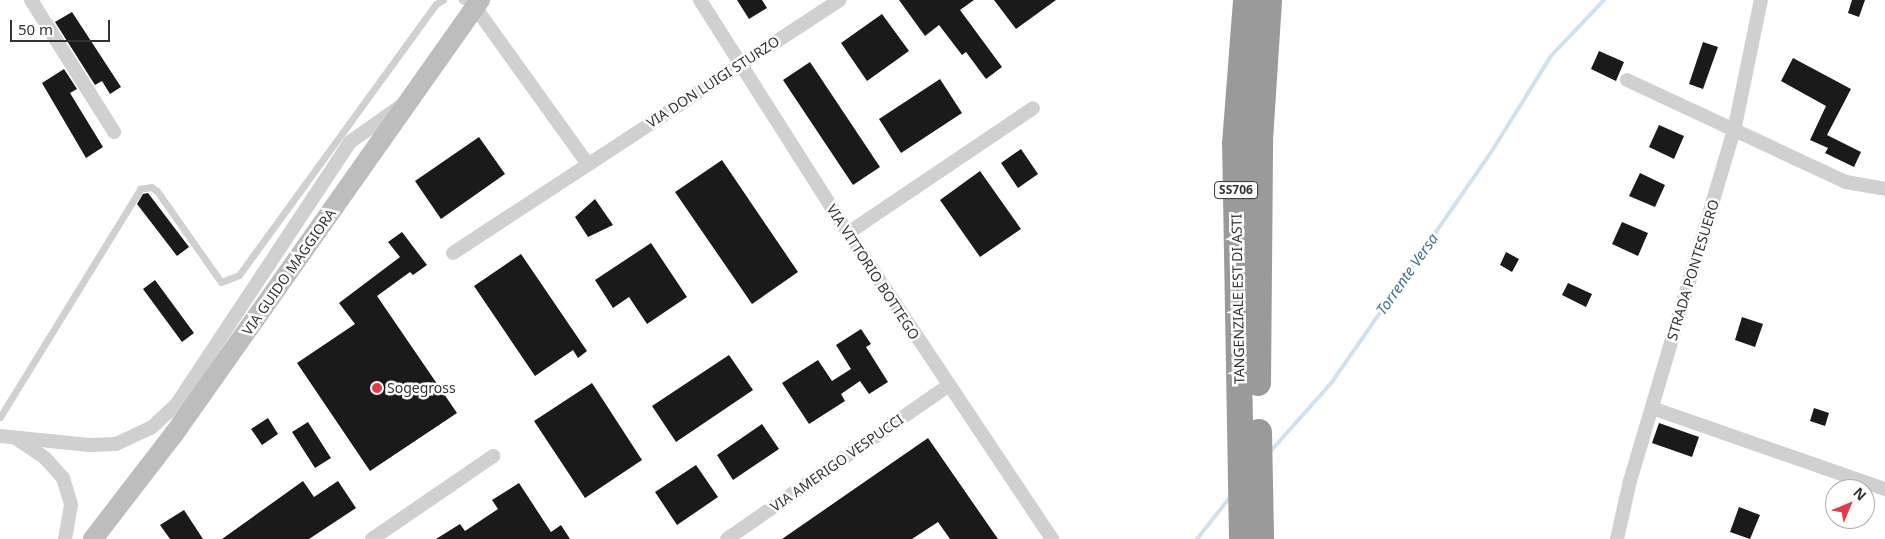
<!DOCTYPE html>
<html>
<head>
<meta charset="utf-8">
<style>
  body { margin:0 }
  #map { position:relative; width:1885px; height:539px; overflow:hidden; background:#fff; font-family:"Noto Sans",sans-serif }
  div>[style] { position:absolute }
  .stream>* { height:4px; margin:-2px; padding:0 2px; transform-origin:2px; border-radius:2px; background:#cfe2ee }
  .building>* { inset:0; background:#1a1a1a }
  .lane>* { height:7px; margin:-3.5px; padding:0 3.5px; transform-origin:3.5px; border-radius:3.5px; background:#d0d0d0 }
  .street>* { height:14px; margin:-7px; padding:0 7px; transform-origin:7px; border-radius:7px; background:#d0d0d0 }
  .secondary>* { height:20px; margin:-10px; padding:0 10px; transform-origin:10px; border-radius:10px; background:#bdbdbd }
  .highway>* { height:26px; margin:-13px; padding:0 13px; transform-origin:13px; border-radius:13px; background:#9a9a9a }
  .dots>* { width:14px; height:14px; translate:-50% -50%; box-sizing:border-box; border:2px solid #fff; border-radius:50% }
  span { translate:-50% -50%; white-space:nowrap; text-align:center; line-height:1.15; -webkit-text-stroke:5px #fff; paint-order:stroke }
  .shield-label span { padding:1px 4px; background:#fff; border:1px solid; border-radius:4px; -webkit-text-stroke-width:0 }
  .shield-label { font-size:12px; color:#333; font-weight:700 }
  .street-label { font-size:14px; color:#333 }
  .poi-label { font-size:14px; color:#333 }
  .left { translate:0 -50%; text-align:left }
  .water-label { font-size:15px; color:#3f7597; font-style:italic }
  .north { position:absolute; left:1825px; top:479px; width:50px; height:50px; box-sizing:border-box; background:#fff; border:1px solid #adadad; border-radius:50%; rotate:45deg; font-size:14px; font-weight:700; line-height:20px; text-align:center; color:#333 }
  .north::after { content:''; display:block; margin:auto; width:18px; height:22px; background:#e63946; clip-path:polygon(50% 0,100% 100%,50% 72%,0 100%) }
  .scale { position:absolute; left:10px; top:20px; width:100px; height:22px; box-sizing:border-box; border:2px solid #333; border-top:0; padding-left:6px; font-size:15px; line-height:18px; white-space:nowrap; color:#333; -webkit-text-stroke:4px #fff; paint-order:stroke }
</style>
</head>
<body>
<div id="map">
  <div class="stream">
    <div style="left:1269px;top:453px;width:95px;rotate:-48.4deg"></div>
    <div style="left:1332px;top:382px;width:277px;rotate:-55.3deg"></div>
    <div style="left:1490px;top:154px;width:115px;rotate:-58.1deg"></div>
    <div style="left:1551px;top:56px;width:77px;rotate:-46.6deg"></div>
    <div style="left:1197px;top:539px;width:55px;rotate:-51.7deg"></div>
  </div>
  <div class="building">
    <div style="clip-path:polygon(737px 0,762px 0,767px 8px,749px 19px)"></div>
    <div style="clip-path:polygon(899px 0,974px 0,960px 10px,1002px 67px,986px 79px,966px 52px,962px 55px,939px 25px,925px 36px)"></div>
    <div style="clip-path:polygon(994px 0,1056px 0,1016px 29px)"></div>
    <div style="clip-path:polygon(1852px 0,1865px 0,1859px 17px,1848px 13px)"></div>
    <div style="clip-path:polygon(72px 12px,121px 87px,110px 94px,102px 81px,95px 85px,55px 22px)"></div>
    <div style="clip-path:polygon(882px 14px,909px 51px,867px 81px,841px 43px)"></div>
    <div style="clip-path:polygon(1703px 42px,1718px 47px,1703px 89px,1689px 84px)"></div>
    <div style="clip-path:polygon(1599px 51px,1624px 62px,1616px 81px,1591px 69px)"></div>
    <div style="clip-path:polygon(1793px 58px,1851px 89px,1827px 135px,1861px 152px,1854px 167px,1825px 153px,1828px 148px,1810px 140px,1826px 106px,1781px 81px)"></div>
    <div style="clip-path:polygon(810px 62px,880px 167px,853px 185px,783px 80px)"></div>
    <div style="clip-path:polygon(64px 69px,77px 89px,70px 93px,103px 147px,86px 158px,42px 83px)"></div>
    <div style="clip-path:polygon(940px 79px,962px 113px,901px 153px,879px 119px)"></div>
    <div style="clip-path:polygon(1659px 125px,1684px 136px,1674px 159px,1649px 147px)"></div>
    <div style="clip-path:polygon(479px 137px,505px 174px,441px 219px,415px 181px)"></div>
    <div style="clip-path:polygon(1021px 149px,1038px 174px,1018px 188px,1001px 163px)"></div>
    <div style="clip-path:polygon(722px 160px,798px 272px,752px 304px,675px 192px)"></div>
    <div style="clip-path:polygon(980px 171px,1021px 229px,980px 257px,940px 200px)"></div>
    <div style="clip-path:polygon(1640px 173px,1665px 185px,1655px 207px,1629px 196px)"></div>
    <div style="clip-path:polygon(148px 193px,189px 247px,177px 256px,137px 204px,143px 194px)"></div>
    <div style="clip-path:polygon(595px 199px,613px 225px,588px 237px,575px 217px)"></div>
    <div style="clip-path:polygon(1622px 222px,1648px 233px,1638px 256px,1612px 244px)"></div>
    <div style="clip-path:polygon(402px 232px,427px 265px,413px 275px,410px 272px,377px 296px,457px 413px,370px 471px,297px 363px,355px 324px,339px 303px,400px 257px,388px 242px)"></div>
    <div style="clip-path:polygon(651px 243px,687px 297px,647px 324px,629px 297px,613px 308px,595px 280px)"></div>
    <div style="clip-path:polygon(1506px 252px,1519px 259px,1512px 272px,1500px 265px)"></div>
    <div style="clip-path:polygon(521px 254px,587px 351px,578px 358px,573px 350px,535px 376px,474px 286px)"></div>
    <div style="clip-path:polygon(155px 280px,194px 333px,182px 342px,143px 289px)"></div>
    <div style="clip-path:polygon(1568px 283px,1592px 294px,1586px 307px,1562px 295px)"></div>
    <div style="clip-path:polygon(1742px 317px,1763px 324px,1755px 347px,1735px 340px)"></div>
    <div style="clip-path:polygon(861px 329px,871px 344px,866px 347px,888px 382px,869px 394px,860px 381px,841px 394px,845px 401px,809px 424px,782px 383px,818px 360px,832px 381px,851px 369px,836px 345px)"></div>
    <div style="clip-path:polygon(729px 355px,753px 390px,676px 442px,652px 406px)"></div>
    <div style="clip-path:polygon(592px 383px,642px 460px,585px 498px,534px 421px)"></div>
    <div style="clip-path:polygon(1814px 408px,1829px 413px,1825px 426px,1810px 421px)"></div>
    <div style="clip-path:polygon(268px 418px,278px 434px,262px 445px,251px 429px)"></div>
    <div style="clip-path:polygon(308px 422px,331px 458px,315px 468px,292px 432px)"></div>
    <div style="clip-path:polygon(1659px 423px,1699px 437px,1692px 457px,1652px 443px)"></div>
    <div style="clip-path:polygon(762px 424px,779px 449px,733px 480px,717px 455px)"></div>
    <div style="clip-path:polygon(928px 438px,998px 539px,950px 539px,938px 522px,912px 539px,782px 539px)"></div>
    <div style="clip-path:polygon(696px 465px,718px 497px,677px 525px,655px 492px)"></div>
    <div style="clip-path:polygon(303px 481px,314px 497px,338px 481px,356px 508px,309px 539px,222px 539px)"></div>
    <div style="clip-path:polygon(519px 483px,551px 532px,561px 525px,570px 539px,436px 539px,460px 524px,465px 531px,498px 509px,492px 500px)"></div>
    <div style="clip-path:polygon(1739px 507px,1760px 515px,1750px 539px,1730px 532px)"></div>
    <div style="clip-path:polygon(184px 510px,203px 539px,170px 539px,160px 525px)"></div>
  </div>
  <div class="lane">
    <div style="left:462px;top:0;width:14px;rotate:30deg"></div>
    <div style="left:0;top:417px;width:268px;rotate:-58.4deg"></div>
    <div style="left:140px;top:189px;width:11px;rotate:-10deg"></div>
    <div style="left:151px;top:187px;width:7px;rotate:34deg"></div>
    <div style="left:157px;top:191px;width:111px;rotate:54.9deg"></div>
    <div style="left:221px;top:282px;width:19px;rotate:-21deg"></div>
    <div style="left:239px;top:275px;width:335px;rotate:-54deg"></div>
    <div style="left:436px;top:4px;width:8px;rotate:-30deg"></div>
  </div>
  <div class="street">
    <div style="left:31px;top:0;width:156px;rotate:57.8deg"></div>
    <div style="left:700px;top:0;width:276px;rotate:57.6deg"></div>
    <div style="left:848px;top:233px;width:368px;rotate:56.3deg"></div>
    <div style="left:475px;top:7px;width:193px;rotate:54.3deg"></div>
    <div style="left:1627px;top:80px;width:242px;rotate:25deg"></div>
    <div style="left:1846px;top:182px;width:40px;rotate:10deg"></div>
    <div style="left:848px;top:233px;width:223px;rotate:-34deg"></div>
    <div style="left:453px;top:253px;width:462px;rotate:-33.2deg"></div>
    <div style="left:1652px;top:408px;width:247px;rotate:19.2deg"></div>
    <div style="left:0;top:436px;width:90px;rotate:5.7deg"></div>
    <div style="left:90px;top:445px;width:26px;rotate:-2deg"></div>
    <div style="left:116px;top:444px;width:38px;rotate:-25deg"></div>
    <div style="left:151px;top:428px;width:34px;rotate:-43deg"></div>
    <div style="left:176px;top:405px;width:315px;rotate:-56.5deg"></div>
    <div style="left:350px;top:142px;width:62px;rotate:-35.2deg"></div>
    <div style="left:17px;top:439px;width:34px;rotate:34deg"></div>
    <div style="left:45px;top:458px;width:27px;rotate:48deg"></div>
    <div style="left:63px;top:478px;width:28px;rotate:73deg"></div>
    <div style="left:71px;top:505px;width:35px;rotate:100deg"></div>
    <div style="left:372px;top:539px;width:147px;rotate:-34.4deg"></div>
    <div style="left:727px;top:539px;width:269px;rotate:-34.7deg"></div>
    <div style="left:1617px;top:539px;width:59px;rotate:-77.4deg"></div>
    <div style="left:1630px;top:481px;width:365px;rotate:-73.5deg"></div>
    <div style="left:1734px;top:131px;width:134px;rotate:-78.4deg"></div>
  </div>
  <div class="secondary">
    <div style="left:93px;top:539px;width:133px;rotate:-52.4deg"></div>
    <div style="left:174px;top:434px;width:531px;rotate:-54.81deg"></div>
  </div>
  <div class="highway">
    <div style="left:1258px;top:383px;width:243px;rotate:-89.5deg"></div>
    <div style="left:1260px;top:140px;width:140px;rotate:-86.3deg"></div>
    <div style="left:1259px;top:432px;width:107px;rotate:88.9deg"></div>
    <div style="left:1242px;top:539px;width:395px;rotate:-91deg"></div>
    <div style="left:1235px;top:144px;width:144px;rotate:-85.6deg"></div>
  </div>
  <div class="dots">
    <div style="left:377px;top:388px;background:#e63946"></div>
  </div>
  <div class="shield-label">
    <span style="left:1236px;top:190px">SS706</span>
  </div>
  <div class="street-label">
    <span style="left:713px;top:82px;rotate:-33deg">VIA DON LUIGI STURZO</span>
    <span style="left:1693px;top:270px;rotate:-73deg">STRADA PONTESUERO</span>
    <span style="left:289px;top:272px;rotate:-55deg">VIA GUIDO MAGGIORA</span>
    <span style="left:873px;top:272px;rotate:57deg">VIA VITTORIO BOTTEGO</span>
    <span style="left:1238px;top:299px;rotate:-91deg">TANGENZIALE EST DI ASTI</span>
    <span style="left:837px;top:463px;rotate:-35deg">VIA AMERIGO VESPUCCI</span>
  </div>
  <div class="poi-label">
    <span class="left" style="left:387px;top:388px">Sogegross</span>
  </div>
  <div class="water-label">
    <span style="left:1407px;top:274px;rotate:-55deg">Torrente Versa</span>
  </div>
  <div class="north">N</div>
  <div class="scale">50 m</div>
</div>
</body>
</html>
